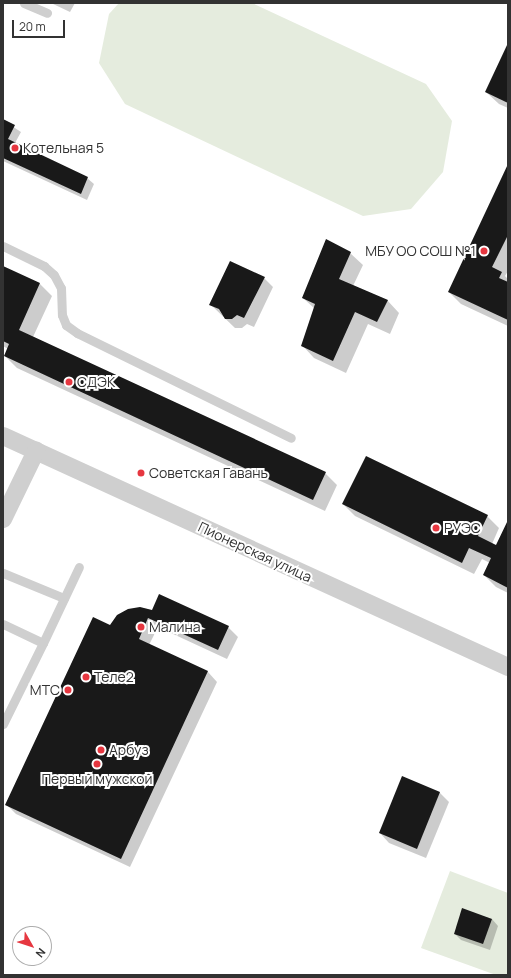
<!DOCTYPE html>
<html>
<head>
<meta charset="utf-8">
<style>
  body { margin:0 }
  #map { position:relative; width:511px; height:978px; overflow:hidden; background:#fff; font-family:Manrope,sans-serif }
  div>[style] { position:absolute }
  .green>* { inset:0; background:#e5ecde }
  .shadow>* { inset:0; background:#0003 }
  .building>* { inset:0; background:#191919 }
  .service>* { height:9px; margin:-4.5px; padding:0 4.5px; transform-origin:4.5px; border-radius:4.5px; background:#cfcfcf }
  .minor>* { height:18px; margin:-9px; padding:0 9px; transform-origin:9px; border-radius:9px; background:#cfcfcf }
  .dots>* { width:11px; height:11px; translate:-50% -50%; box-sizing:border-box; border:2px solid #fff; border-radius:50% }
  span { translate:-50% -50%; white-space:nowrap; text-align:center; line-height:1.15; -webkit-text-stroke:4px #fff; paint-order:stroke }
  .poi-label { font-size:14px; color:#323232 }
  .left { translate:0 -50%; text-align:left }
  .right { translate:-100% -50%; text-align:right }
  .street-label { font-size:14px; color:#323232 }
  .frame { position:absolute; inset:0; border:4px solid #323232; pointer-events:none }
  .north { position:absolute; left:12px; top:926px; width:40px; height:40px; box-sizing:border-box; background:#fff; border:1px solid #adadad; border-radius:50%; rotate:129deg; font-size:11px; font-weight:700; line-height:16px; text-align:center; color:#323232 }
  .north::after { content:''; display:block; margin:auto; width:14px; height:18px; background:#e63740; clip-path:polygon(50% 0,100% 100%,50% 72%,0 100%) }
  .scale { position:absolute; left:12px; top:20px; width:53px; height:18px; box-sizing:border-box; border:2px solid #323232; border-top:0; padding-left:5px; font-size:12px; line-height:14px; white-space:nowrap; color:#323232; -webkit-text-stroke:3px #fff; paint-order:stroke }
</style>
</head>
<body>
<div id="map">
  <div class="green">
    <div style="clip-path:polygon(119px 3px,252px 3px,426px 84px,452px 121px,443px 172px,411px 209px,363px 216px,125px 104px,99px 63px,109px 14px)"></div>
    <div style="clip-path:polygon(450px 871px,508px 893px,508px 975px,496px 975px,421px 948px)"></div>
  </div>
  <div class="shadow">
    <div style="clip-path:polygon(51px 3px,75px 3px,70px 12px)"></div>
    <div style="clip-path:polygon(508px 46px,508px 108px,499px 104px,486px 92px)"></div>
    <div style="clip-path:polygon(3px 120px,21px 132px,15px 143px,87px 178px,94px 184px,87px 200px,3px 161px)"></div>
    <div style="clip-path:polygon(508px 167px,508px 271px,505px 276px,508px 279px,508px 326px,461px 304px,449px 292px)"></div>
    <div style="clip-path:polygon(350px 253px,363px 265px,353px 286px,387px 300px,399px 313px,390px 334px,368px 324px,346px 373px,314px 358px,302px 345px,315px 309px,303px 298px)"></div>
    <div style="clip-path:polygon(3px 267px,40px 284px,52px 296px,33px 337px,325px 473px,337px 485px,325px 511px,17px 368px,5px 356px,8px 349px,3px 346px)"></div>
    <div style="clip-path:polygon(264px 278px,273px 287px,254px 327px,247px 324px,242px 328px,235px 328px,210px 304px)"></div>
    <div style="clip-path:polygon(343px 504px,487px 516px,499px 528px,492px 544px,496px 546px,508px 522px,508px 593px,496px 587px,484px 575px,490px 563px,482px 559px,474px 574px,355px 516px)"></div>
    <div style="clip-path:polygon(128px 610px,228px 627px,238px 637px,227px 659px,158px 627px,149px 645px,208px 672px,217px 682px,130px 867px,16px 814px,6px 804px,110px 627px)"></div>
    <div style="clip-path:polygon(403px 778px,440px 793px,449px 802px,426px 858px,389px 843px,380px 833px)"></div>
    <div style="clip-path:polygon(463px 910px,492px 919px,498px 926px,490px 950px,461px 940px,455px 934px)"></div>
  </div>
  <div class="building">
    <div style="clip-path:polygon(508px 43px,508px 103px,485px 92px)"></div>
    <div style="clip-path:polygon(3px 119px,15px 125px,8px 139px,88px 177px,81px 194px,3px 158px)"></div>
    <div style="clip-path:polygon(508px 164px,508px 235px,492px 267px,502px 272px,499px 278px,508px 282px,508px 320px,448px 292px)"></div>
    <div style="clip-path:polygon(326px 239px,351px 252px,339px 279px,388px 300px,377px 322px,355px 312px,333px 361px,301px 346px,315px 304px,302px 298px)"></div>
    <div style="clip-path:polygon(230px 261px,265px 277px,244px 318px,237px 315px,232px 319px,225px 319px,219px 309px,209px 305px)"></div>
    <div style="clip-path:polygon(3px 266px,40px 283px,19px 330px,326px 472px,313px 500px,4px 356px,9px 344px,3px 341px)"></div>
    <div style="clip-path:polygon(366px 456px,488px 515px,478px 536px,496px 545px,508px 520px,508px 588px,483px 575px,491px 558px,469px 548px,462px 563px,342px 504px)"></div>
    <div style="clip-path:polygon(159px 594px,229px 626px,218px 650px,148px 618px,139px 639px,208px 671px,121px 859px,5px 805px,93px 617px,110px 625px,117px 615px,128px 609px,140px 607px,152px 610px)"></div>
    <div style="clip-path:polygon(402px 776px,440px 792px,417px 849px,379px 833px)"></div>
    <div style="clip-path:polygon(462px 908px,492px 919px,483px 944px,454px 934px)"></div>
  </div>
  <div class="service">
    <div style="left:24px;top:3px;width:25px;rotate:23deg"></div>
    <div style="left:3px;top:246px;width:46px;rotate:26deg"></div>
    <div style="left:44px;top:266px;width:13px;rotate:42deg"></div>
    <div style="left:54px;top:275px;width:15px;rotate:62deg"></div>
    <div style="left:61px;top:288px;width:27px;rotate:88deg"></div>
    <div style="left:62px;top:315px;width:11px;rotate:68deg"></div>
    <div style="left:66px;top:325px;width:14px;rotate:36deg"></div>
    <div style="left:77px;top:333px;width:238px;rotate:26.1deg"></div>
    <div style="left:3px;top:573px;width:66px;rotate:22.3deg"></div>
    <div style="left:3px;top:624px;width:44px;rotate:25.4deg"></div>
    <div style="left:43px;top:643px;width:84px;rotate:-64.7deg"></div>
    <div style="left:3px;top:724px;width:90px;rotate:-63.7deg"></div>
  </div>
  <div class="minor">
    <div style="left:3px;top:436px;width:555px;rotate:24.58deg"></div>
    <div style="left:3px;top:519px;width:76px;rotate:-64.1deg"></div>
  </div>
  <div class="dots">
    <div style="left:15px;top:148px;background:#e63740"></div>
    <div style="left:484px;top:251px;background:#e63740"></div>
    <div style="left:69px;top:382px;background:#e63740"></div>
    <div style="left:141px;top:473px;background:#e63740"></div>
    <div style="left:436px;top:528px;background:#e63740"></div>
    <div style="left:141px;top:627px;background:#e63740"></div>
    <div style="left:86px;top:677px;background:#e63740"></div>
    <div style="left:68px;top:690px;background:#e63740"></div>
    <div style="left:101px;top:750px;background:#e63740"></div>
    <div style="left:97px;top:764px;background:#e63740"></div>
  </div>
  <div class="poi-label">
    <span class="left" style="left:23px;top:148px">Котельная 5</span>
    <span class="right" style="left:476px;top:251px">МБУ ОО СОШ №1</span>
    <span class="left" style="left:77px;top:382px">СДЭК</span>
    <span class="left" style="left:149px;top:473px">Советская Гавань</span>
    <span class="left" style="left:444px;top:528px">РУЭС</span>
    <span class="left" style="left:149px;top:627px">Малина</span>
    <span class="left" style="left:94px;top:677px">Теле2</span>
    <span class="right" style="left:60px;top:690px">МТС</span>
    <span class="left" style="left:109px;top:750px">Арбуз</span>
    <span style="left:97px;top:779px">Первый мужской</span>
  </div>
  <div class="street-label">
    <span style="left:255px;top:552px;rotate:25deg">Пионерская улица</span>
  </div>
  <div class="frame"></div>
  <div class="north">N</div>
  <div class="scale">20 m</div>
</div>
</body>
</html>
